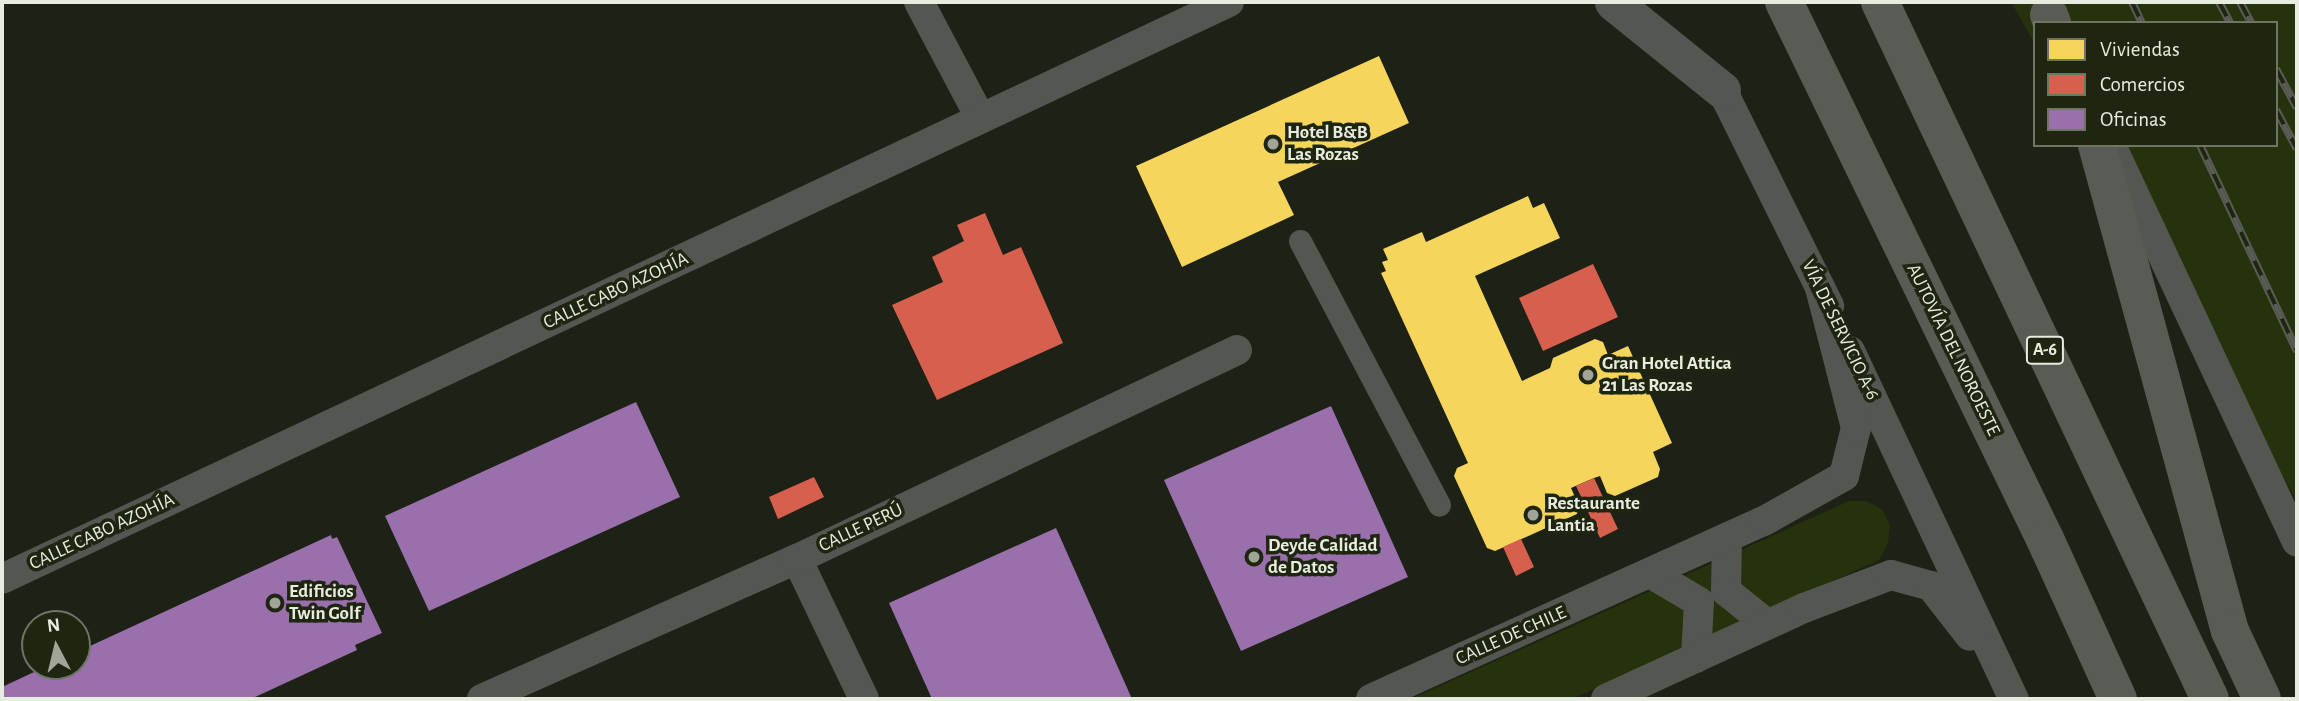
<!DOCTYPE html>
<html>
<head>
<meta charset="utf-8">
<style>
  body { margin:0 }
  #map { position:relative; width:2299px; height:701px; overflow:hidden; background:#1d2116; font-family:"Alegreya Sans",sans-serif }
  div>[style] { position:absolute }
  .green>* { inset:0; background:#26320c }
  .homes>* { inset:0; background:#f6d55c }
  .shops>* { inset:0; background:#d6604d }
  .offices>* { inset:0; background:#9970ab }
  .pedestrian>* { height:23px; margin:-11.5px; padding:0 11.5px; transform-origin:11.5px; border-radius:11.5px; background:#535651 }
  .minor>* { height:30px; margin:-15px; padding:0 15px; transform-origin:15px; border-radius:15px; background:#535651 }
  .tertiary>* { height:37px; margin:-18.5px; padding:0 18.5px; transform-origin:18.5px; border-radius:18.5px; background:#535651 }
  .motorway>* { height:38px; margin:-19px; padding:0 19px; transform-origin:19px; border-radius:19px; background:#585c54 }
  .rail>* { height:8px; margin-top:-4px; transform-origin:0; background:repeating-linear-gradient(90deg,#1e2611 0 16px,#595c56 0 32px); box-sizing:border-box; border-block:2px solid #595c56 }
  .dots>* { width:19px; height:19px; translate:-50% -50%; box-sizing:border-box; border:4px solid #1e2611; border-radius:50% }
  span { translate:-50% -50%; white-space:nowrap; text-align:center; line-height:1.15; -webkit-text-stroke:7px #1e2611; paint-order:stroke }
  .shield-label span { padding:2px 5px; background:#1e2611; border:2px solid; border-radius:5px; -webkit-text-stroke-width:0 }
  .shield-label { font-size:18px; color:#e6ecde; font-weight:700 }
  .poi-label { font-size:19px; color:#e6ecde; font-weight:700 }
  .left { translate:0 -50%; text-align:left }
  .street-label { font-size:19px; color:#e6ecde }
  .frame { position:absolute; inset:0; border:4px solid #e6ecde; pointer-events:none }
  .legend { position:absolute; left:2033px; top:21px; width:245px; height:126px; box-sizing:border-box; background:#1e2611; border:2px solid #6e7563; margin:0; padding:9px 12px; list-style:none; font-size:21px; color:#e6ecde }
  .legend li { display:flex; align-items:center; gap:14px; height:35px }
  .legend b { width:35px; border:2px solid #6e7563 }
  .north { position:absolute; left:21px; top:610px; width:70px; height:70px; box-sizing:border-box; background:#1e2611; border:2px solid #6e7563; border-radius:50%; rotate:353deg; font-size:19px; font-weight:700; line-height:28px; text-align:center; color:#e6ecde }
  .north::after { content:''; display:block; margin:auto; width:24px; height:32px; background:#a0a598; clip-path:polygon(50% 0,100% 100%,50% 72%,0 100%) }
</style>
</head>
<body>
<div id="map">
  <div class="green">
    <div style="clip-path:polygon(2011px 2px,2297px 2px,2297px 501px,2093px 145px,2276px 145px,2276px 23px,2035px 23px,2035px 44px)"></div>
    <div style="clip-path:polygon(1849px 501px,1866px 501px,1882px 509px,1890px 525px,1888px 543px,1879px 560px,1572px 699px,1411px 699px)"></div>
  </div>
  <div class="homes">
    <div style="clip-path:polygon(1379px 56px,1409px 123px,1278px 182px,1294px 215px,1182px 267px,1136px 166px)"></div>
    <div style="clip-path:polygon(1528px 196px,1533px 208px,1544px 203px,1560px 238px,1475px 276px,1522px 381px,1550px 368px,1553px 358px,1595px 339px,1603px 342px,1608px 355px,1628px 346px,1672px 443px,1653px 452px,1660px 469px,1658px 477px,1615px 496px,1607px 493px,1600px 476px,1594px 478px,1571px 488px,1579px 506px,1577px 514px,1495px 551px,1487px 548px,1454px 476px,1457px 468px,1468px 463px,1381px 273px,1386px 271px,1382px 262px,1388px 260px,1383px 249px,1422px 232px,1426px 242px)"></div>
  </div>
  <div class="shops">
    <div style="clip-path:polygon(985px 213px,1003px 255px,1021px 247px,1063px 343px,937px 400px,892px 305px,943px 282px,932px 257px,964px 241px,957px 225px)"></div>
    <div style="clip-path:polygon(1593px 264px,1618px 317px,1543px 351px,1519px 298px)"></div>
    <div style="clip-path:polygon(814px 477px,824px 497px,778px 519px,769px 497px)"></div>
    <div style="clip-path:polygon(1594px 478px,1618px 529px,1600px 538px,1576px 486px)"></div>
    <div style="clip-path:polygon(1521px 539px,1534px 567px,1516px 576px,1503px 547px)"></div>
  </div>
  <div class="offices">
    <div style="clip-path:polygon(636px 402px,680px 497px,429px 611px,385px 516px)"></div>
    <div style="clip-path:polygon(1331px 406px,1408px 577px,1241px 651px,1164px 480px)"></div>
    <div style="clip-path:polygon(1056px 528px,1132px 699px,932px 699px,889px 603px)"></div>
    <div style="clip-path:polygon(331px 535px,332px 539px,337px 537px,382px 633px,355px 645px,357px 650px,251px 699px,2px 699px,2px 687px,47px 666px,77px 666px,77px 652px)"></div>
  </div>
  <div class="pedestrian">
    <div style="left:1300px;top:241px;width:298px;rotate:62.2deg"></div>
  </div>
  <div class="minor">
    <div style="left:919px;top:2px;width:132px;rotate:62.1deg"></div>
    <div style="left:1722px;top:90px;width:241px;rotate:63.6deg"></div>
    <div style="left:2111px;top:145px;width:438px;rotate:64.9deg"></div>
    <div style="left:1850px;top:351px;width:385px;rotate:64.8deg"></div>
    <div style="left:1727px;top:538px;width:53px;rotate:91.1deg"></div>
    <div style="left:1726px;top:591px;width:53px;rotate:38.8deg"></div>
    <div style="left:797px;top:559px;width:155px;rotate:64.4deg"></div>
    <div style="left:1650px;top:573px;width:57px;rotate:30.6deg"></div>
    <div style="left:1699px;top:602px;width:56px;rotate:93.1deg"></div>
    <div style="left:2px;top:579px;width:1356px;rotate:-25.19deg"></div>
    <div style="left:482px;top:699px;width:345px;rotate:-24deg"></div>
    <div style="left:797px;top:559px;width:487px;rotate:-25.4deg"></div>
    <div style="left:1371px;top:699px;width:431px;rotate:-24.4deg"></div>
    <div style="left:1764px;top:521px;width:92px;rotate:-29.4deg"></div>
    <div style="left:1844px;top:476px;width:49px;rotate:-76deg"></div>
    <div style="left:1856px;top:428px;width:145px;rotate:-104.4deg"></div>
    <div style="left:1606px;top:699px;width:218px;rotate:-24.7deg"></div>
    <div style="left:1804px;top:608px;width:93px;rotate:-20.8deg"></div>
    <div style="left:1891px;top:575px;width:41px;rotate:15.4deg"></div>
    <div style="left:1931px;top:586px;width:63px;rotate:52deg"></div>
  </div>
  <div class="tertiary">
    <div style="left:1613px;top:2px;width:140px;rotate:38.9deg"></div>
  </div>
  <div class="motorway">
    <div style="left:1784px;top:2px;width:597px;rotate:64.08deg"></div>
    <div style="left:2045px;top:539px;width:176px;rotate:65.5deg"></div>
    <div style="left:1880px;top:2px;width:771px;rotate:64.66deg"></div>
    <div style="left:2049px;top:15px;width:9px;rotate:69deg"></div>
    <div style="left:2097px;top:145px;width:504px;rotate:74.7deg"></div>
    <div style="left:2230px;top:631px;width:75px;rotate:64.8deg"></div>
  </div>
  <div class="rail">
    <div style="left:2132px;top:2px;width:23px;rotate:65deg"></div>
    <div style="left:2219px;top:2px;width:24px;rotate:62deg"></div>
    <div style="left:2240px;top:2px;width:24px;rotate:62deg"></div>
    <div style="left:2276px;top:69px;width:44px;rotate:61.7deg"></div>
    <div style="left:2276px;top:110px;width:44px;rotate:61.7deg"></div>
    <div style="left:2200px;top:145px;width:228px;rotate:64.8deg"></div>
  </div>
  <div class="dots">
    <div style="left:1273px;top:144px;background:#a0a598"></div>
    <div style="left:1588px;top:375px;background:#a0a598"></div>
    <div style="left:1533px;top:515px;background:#a0a598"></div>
    <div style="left:1254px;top:557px;background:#a0a598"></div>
    <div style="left:275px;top:603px;background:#a0a598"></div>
  </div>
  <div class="shield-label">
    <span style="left:2045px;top:350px">A-6</span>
  </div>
  <div class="poi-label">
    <span class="left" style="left:1287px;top:144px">Hotel B&amp;B<br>Las Rozas</span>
    <span class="left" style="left:1602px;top:375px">Gran Hotel Attica<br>21 Las Rozas</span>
    <span class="left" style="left:1547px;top:515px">Restaurante<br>Lantia</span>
    <span class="left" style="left:1268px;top:557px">Deyde Calidad<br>de Datos</span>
    <span class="left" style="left:289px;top:603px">Edificios<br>Twin Golf</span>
  </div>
  <div class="street-label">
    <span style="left:616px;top:291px;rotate:-25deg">CALLE CABO AZOHÍA</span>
    <span style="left:1840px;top:330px;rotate:64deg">VÍA DE SERVICIO A-6</span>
    <span style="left:1953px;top:350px;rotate:64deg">AUTOVÍA DEL NOROESTE</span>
    <span style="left:861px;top:528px;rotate:-25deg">CALLE PERÚ</span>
    <span style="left:102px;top:532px;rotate:-25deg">CALLE CABO AZOHÍA</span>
    <span style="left:1511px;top:636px;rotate:-24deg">CALLE DE CHILE</span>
  </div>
  <div class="frame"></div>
  <ul class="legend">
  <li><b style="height:19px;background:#f6d55c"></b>Viviendas</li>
  <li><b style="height:19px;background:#d6604d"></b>Comercios</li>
  <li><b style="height:19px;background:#9970ab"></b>Oficinas</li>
  </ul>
  <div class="north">N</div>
</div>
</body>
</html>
